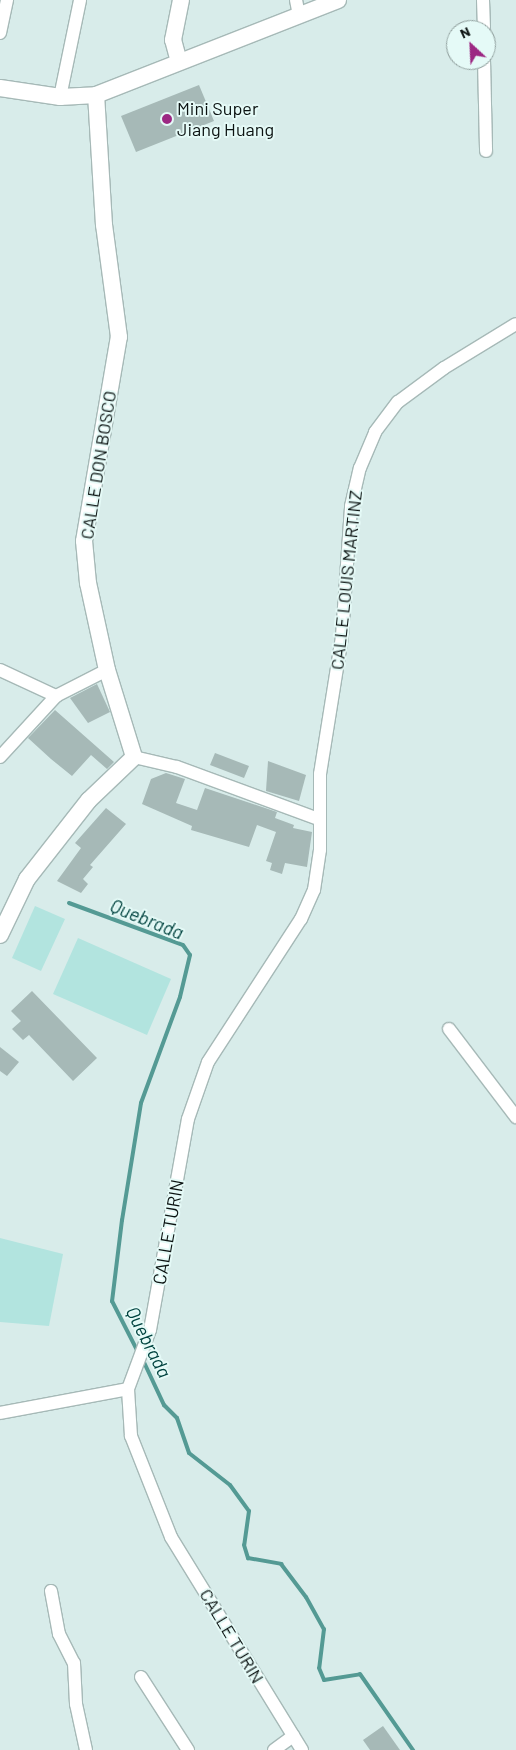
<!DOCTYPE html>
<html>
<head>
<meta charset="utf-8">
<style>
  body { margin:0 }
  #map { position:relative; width:516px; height:1750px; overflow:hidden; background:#d8ecea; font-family:Barlow,sans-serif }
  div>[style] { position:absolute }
  .green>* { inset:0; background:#b2e4df }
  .stream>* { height:4px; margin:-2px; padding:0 2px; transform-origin:2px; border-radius:2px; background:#549a94 }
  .building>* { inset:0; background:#a6b9b7 }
  .roads { filter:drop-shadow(1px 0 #a6b9b7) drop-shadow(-1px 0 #a6b9b7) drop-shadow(0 1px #a6b9b7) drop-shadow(0 -1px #a6b9b7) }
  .minor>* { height:12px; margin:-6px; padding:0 6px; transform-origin:6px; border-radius:6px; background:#fff }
  .tertiary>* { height:16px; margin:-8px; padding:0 8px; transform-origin:8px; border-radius:8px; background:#fff }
  .dots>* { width:14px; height:14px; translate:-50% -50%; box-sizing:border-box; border:2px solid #e5faf7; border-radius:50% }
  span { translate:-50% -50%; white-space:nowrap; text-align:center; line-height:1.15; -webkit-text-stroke:4px #e5faf7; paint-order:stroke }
  .poi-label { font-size:18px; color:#0b1211 }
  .left { translate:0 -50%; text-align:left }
  .street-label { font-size:18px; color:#0b1211 }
  .water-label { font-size:19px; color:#00433f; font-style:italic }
  .north { position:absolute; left:446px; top:20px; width:50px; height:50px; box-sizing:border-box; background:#e5faf7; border:1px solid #8e9d9b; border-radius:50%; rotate:335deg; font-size:14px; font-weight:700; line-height:20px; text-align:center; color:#0b1211 }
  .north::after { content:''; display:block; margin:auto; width:18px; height:22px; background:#9c2883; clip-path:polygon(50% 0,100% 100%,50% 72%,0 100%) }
</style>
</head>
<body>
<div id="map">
  <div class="green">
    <div style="clip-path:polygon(35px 906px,65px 919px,41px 971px,12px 958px)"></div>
    <div style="clip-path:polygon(78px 938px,171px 979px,147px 1035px,53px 994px)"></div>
    <div style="clip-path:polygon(0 1238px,63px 1254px,49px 1326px,0 1322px)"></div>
  </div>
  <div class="stream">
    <div style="left:69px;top:903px;width:121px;rotate:20.2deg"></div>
    <div style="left:183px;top:945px;width:12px;rotate:55deg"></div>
    <div style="left:190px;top:955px;width:43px;rotate:103.4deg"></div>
    <div style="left:180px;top:997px;width:113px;rotate:110.2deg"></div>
    <div style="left:141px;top:1103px;width:119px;rotate:99.2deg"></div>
    <div style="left:122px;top:1220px;width:82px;rotate:97deg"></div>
    <div style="left:112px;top:1301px;width:57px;rotate:63deg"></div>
    <div style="left:142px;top:1358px;width:52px;rotate:64.9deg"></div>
    <div style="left:164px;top:1405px;width:18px;rotate:45deg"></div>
    <div style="left:177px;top:1418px;width:37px;rotate:71deg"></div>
    <div style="left:189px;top:1453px;width:52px;rotate:38deg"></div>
    <div style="left:230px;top:1485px;width:32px;rotate:54deg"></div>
    <div style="left:249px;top:1511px;width:34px;rotate:98deg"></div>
    <div style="left:244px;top:1545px;width:14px;rotate:73deg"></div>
    <div style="left:248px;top:1558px;width:34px;rotate:10deg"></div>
    <div style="left:281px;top:1564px;width:41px;rotate:52.9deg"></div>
    <div style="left:306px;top:1597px;width:37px;rotate:61deg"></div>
    <div style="left:324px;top:1629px;width:39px;rotate:97deg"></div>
    <div style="left:319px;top:1668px;width:13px;rotate:67deg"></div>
    <div style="left:324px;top:1680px;width:36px;rotate:-9deg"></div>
    <div style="left:360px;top:1674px;width:93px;rotate:55.1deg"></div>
  </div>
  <div class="building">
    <div style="clip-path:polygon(199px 85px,214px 121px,136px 152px,121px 116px)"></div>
    <div style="clip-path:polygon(97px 684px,110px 712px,88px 723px,70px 698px)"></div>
    <div style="clip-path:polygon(55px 710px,114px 762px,107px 769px,91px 755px,72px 776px,51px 759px,28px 738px)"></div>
    <div style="clip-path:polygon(215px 753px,249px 766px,244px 778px,210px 765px)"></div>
    <div style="clip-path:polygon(268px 761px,306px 775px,299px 801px,266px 791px)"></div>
    <div style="clip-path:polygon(166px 773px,185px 779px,176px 803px,197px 810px,205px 788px,277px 812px,275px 818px,294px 825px,293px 828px,312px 832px,307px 867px,285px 863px,282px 874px,270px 870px,272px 863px,266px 861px,276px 832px,257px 825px,249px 847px,191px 830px,192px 826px,142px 804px,151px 779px)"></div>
    <div style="clip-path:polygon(106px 808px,126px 824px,90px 865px,93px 867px,83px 879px,88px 884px,81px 893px,57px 881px,81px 848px,75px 843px)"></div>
    <div style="clip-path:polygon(32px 991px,97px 1058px,73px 1081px,29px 1035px,23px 1040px,12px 1029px,21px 1021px,11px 1011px)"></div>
    <div style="clip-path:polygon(0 1047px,19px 1062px,7px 1076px,0 1071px)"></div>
    <div style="clip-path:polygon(383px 1726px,400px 1750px,370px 1750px,363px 1740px)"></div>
  </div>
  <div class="roads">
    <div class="minor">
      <div style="left:296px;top:0;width:15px;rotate:79deg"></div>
      <div style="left:483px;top:0;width:30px;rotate:88deg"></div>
      <div style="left:0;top:33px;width:34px;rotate:-78deg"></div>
      <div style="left:484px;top:60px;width:91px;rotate:88.7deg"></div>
      <div style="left:60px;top:97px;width:99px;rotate:-78.3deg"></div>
      <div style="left:0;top:670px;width:62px;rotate:24.9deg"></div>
      <div style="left:0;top:757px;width:83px;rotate:-47.4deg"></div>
      <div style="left:56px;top:696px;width:57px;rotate:-27deg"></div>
      <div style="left:134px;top:757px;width:44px;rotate:13.1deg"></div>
      <div style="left:177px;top:767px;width:150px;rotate:20.2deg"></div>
      <div style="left:449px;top:1029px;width:111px;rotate:52.7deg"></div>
      <div style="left:0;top:1413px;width:130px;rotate:-10.6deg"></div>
      <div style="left:51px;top:1591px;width:44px;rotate:79.5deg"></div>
      <div style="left:59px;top:1634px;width:33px;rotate:63deg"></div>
      <div style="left:74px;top:1663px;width:41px;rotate:87.2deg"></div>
      <div style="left:76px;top:1704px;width:47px;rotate:77.7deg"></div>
      <div style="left:141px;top:1677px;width:87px;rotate:57.2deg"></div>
      <div style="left:274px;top:1750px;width:24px;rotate:-36deg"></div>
      <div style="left:302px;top:1750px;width:250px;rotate:-121.6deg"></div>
      <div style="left:171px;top:1537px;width:109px;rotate:-111.6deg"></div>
      <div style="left:131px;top:1436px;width:47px;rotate:-93.7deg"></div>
      <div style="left:128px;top:1389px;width:63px;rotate:-69.6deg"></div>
      <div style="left:150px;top:1330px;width:214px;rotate:-79.8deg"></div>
      <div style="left:188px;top:1119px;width:60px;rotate:-70.7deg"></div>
      <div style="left:208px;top:1062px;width:171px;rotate:-57deg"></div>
      <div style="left:301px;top:919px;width:32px;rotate:-66deg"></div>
      <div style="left:314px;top:890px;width:40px;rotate:-81.5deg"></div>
      <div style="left:320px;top:850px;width:76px;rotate:-90deg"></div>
      <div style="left:320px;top:774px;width:140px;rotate:-80.9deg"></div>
      <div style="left:342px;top:636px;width:130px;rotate:-86deg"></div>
      <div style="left:351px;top:506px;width:39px;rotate:-77deg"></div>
      <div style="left:360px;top:468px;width:39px;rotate:-67deg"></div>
      <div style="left:375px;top:432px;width:38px;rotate:-53deg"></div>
      <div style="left:398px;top:402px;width:57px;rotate:-36.5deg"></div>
      <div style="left:444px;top:368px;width:84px;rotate:-31.4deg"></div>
    </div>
    <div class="tertiary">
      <div style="left:179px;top:62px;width:23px;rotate:-105deg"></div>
      <div style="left:173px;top:40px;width:41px;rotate:-78.7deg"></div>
      <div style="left:0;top:88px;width:61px;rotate:8.5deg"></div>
      <div style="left:60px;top:97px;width:36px;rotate:-3deg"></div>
      <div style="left:96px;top:95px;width:260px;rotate:-21.4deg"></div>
      <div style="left:0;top:935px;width:62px;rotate:-64.3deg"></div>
      <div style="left:27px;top:879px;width:100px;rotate:-51.9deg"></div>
      <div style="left:89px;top:800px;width:62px;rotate:-43.7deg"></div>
      <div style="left:134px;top:757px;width:91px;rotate:-107.2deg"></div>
      <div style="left:107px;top:670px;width:89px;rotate:-102.3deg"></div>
      <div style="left:88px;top:583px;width:42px;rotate:-95.4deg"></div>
      <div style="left:84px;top:541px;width:207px;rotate:-80.3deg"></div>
      <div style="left:119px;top:337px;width:113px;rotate:-97.6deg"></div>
      <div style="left:104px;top:225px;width:130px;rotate:-93.5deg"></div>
    </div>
  </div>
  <div class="dots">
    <div style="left:167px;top:119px;background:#9c2883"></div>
  </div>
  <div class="poi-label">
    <span class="left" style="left:177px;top:119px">Mini Super<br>Jiang Huang</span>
  </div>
  <div class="street-label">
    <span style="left:98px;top:465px;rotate:-81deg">CALLE DON BOSCO</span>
    <span style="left:346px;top:580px;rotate:-84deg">CALLE LOUIS MARTINZ</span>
    <span style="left:168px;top:1232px;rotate:-80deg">CALLE TURIN</span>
    <span style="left:232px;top:1636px;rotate:59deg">CALLE TURIN</span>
  </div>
  <div class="water-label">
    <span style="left:147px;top:919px;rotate:22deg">Quebrada</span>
    <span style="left:149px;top:1342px;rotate:63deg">Quebrada</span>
  </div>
  <div class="north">N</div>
</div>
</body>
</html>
